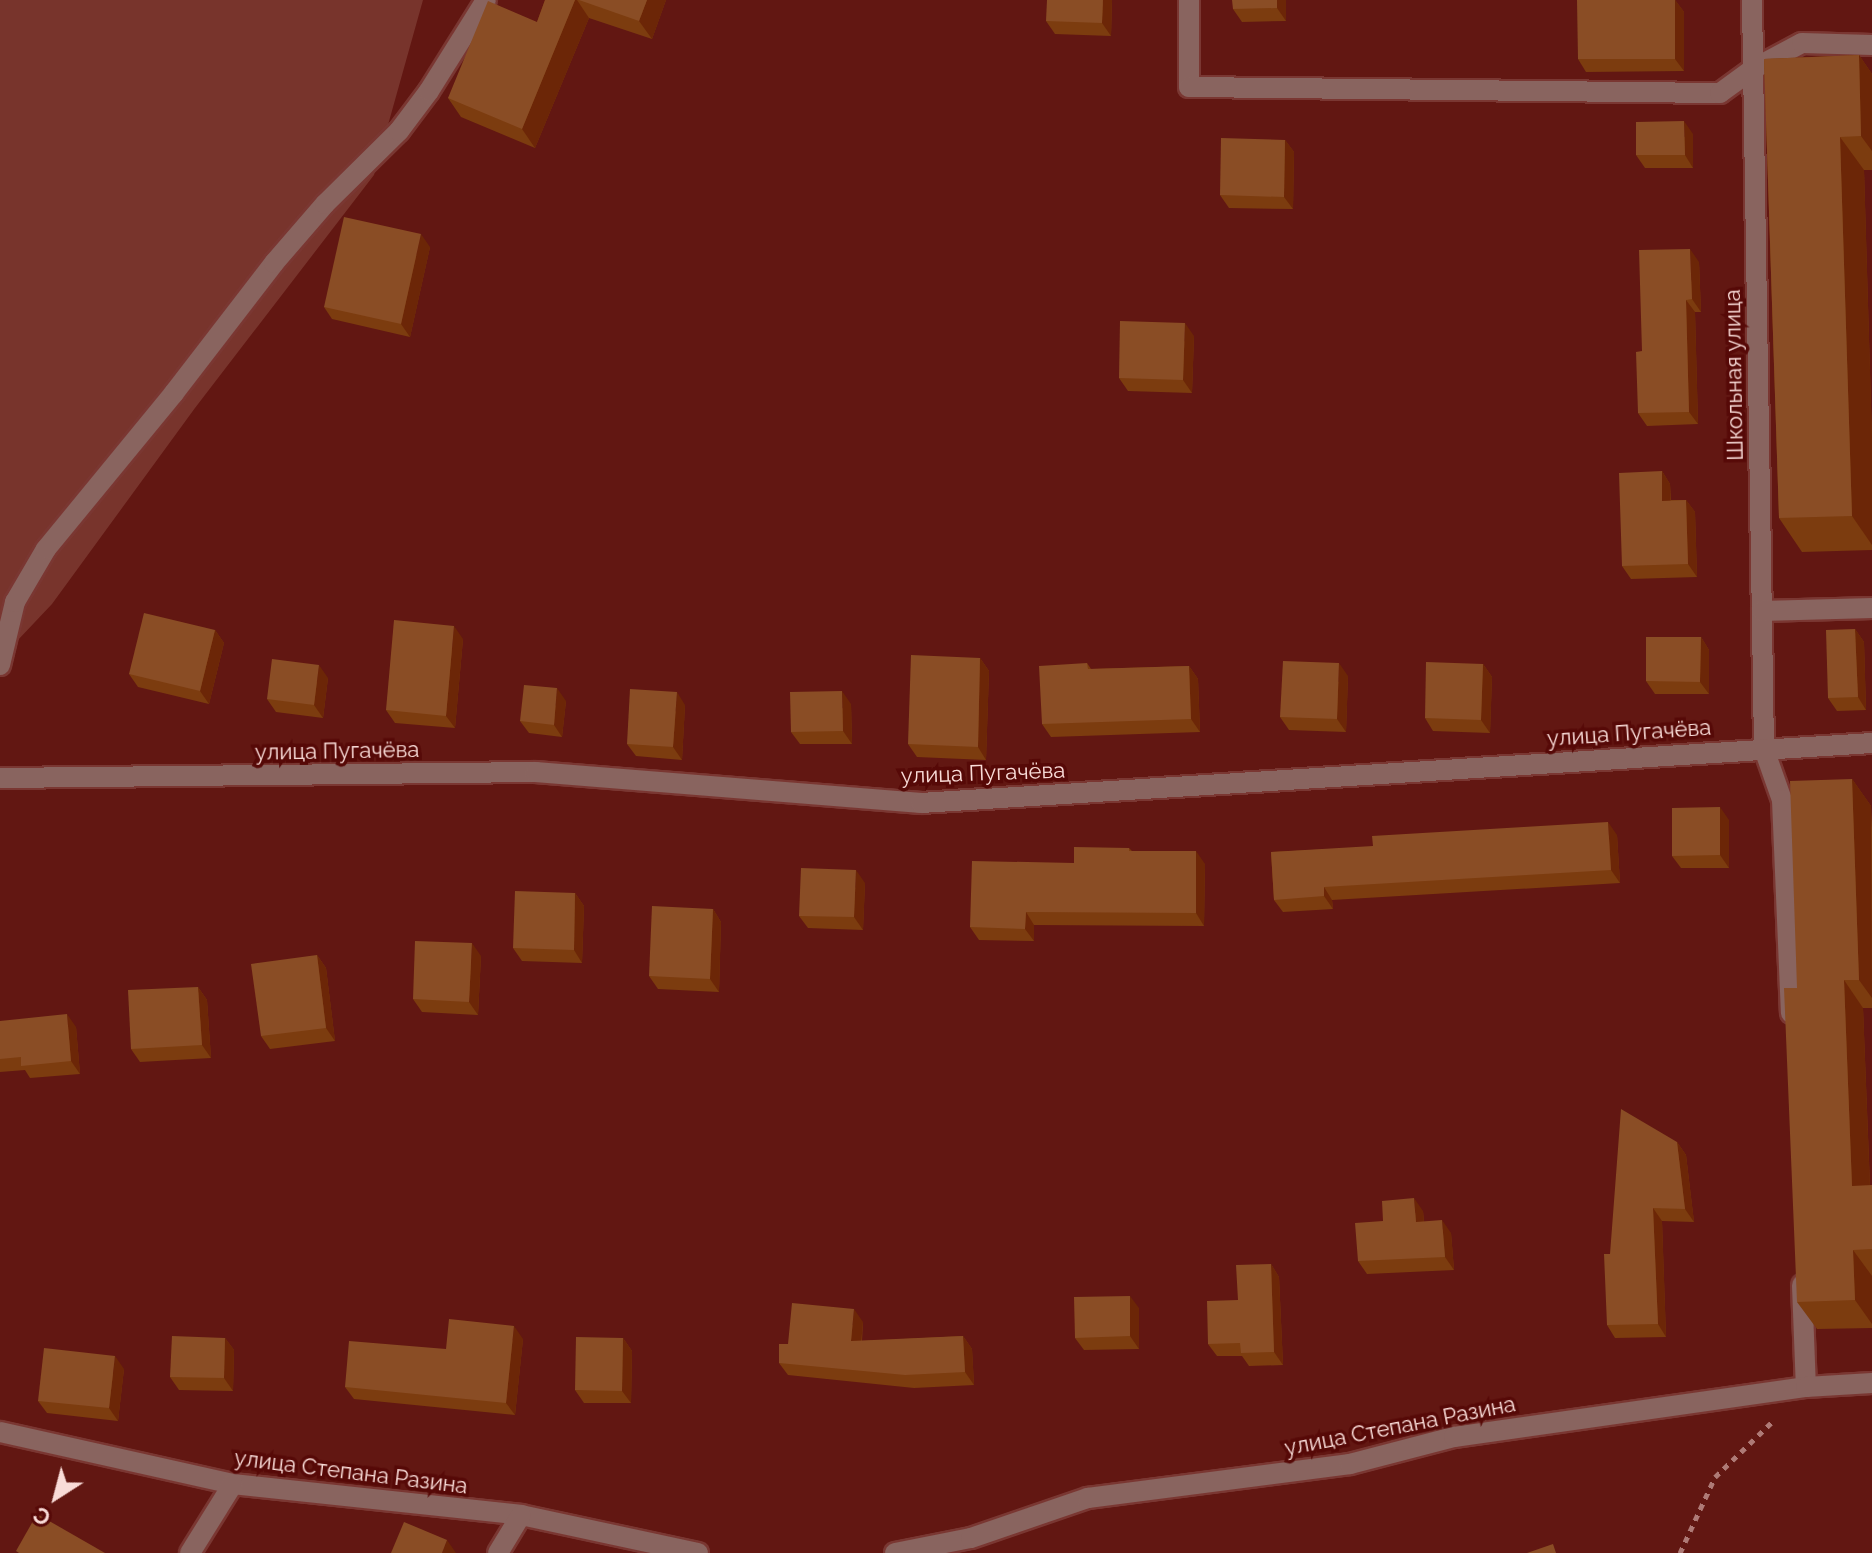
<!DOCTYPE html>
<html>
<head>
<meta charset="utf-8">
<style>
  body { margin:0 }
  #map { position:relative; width:1872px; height:1553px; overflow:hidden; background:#621712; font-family:Raleway,sans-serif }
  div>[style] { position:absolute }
  .green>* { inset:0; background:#78342c }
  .path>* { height:5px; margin-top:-2.5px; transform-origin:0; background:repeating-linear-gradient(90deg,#ae7a76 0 6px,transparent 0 12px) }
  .roads { filter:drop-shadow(2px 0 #7a3732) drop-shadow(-2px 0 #7a3732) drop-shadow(0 2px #7a3732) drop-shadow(0 -2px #7a3732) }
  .minor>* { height:20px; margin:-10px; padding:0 10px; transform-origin:10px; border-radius:10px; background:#89645f }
  .wall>* { inset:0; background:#7c3c0f }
  .shaded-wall>* { inset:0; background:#6c2607 }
  .building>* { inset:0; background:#8a4d25 }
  span { translate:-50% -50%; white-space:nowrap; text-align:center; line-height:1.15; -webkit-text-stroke:7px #560907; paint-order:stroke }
  .street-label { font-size:22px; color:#f9dcd8 }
  .north { position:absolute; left:16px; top:1457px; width:80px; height:80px; -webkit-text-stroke:6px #560907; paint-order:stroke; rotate:216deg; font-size:22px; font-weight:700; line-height:32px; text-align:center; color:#f9dcd8 }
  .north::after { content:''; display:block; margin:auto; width:28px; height:36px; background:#f9dcd8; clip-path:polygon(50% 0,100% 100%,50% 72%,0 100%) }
</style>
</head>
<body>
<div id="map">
  <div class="green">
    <div style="clip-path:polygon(0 0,423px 0,374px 175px,195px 408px,52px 604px,0 659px)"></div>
  </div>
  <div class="path">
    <div style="left:1680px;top:1553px;width:84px;rotate:-65.3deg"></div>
    <div style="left:1715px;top:1477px;width:79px;rotate:-44deg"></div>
  </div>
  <div class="roads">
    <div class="minor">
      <div style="left:1189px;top:0;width:87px;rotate:90deg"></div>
      <div style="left:1189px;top:87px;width:531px;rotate:0.65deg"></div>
      <div style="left:1720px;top:93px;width:41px;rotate:-36deg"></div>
      <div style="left:1753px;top:69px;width:55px;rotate:-28deg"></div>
      <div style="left:1802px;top:43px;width:70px;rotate:1.6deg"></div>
      <div style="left:1752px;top:0;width:749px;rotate:89.08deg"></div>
      <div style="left:1764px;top:749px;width:54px;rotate:70.6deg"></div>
      <div style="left:1782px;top:800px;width:213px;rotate:87.6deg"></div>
      <div style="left:1762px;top:611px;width:110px;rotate:-1.6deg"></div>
      <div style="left:0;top:665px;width:65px;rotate:-76.6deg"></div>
      <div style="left:15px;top:602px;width:61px;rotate:-59.7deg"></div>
      <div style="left:46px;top:549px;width:202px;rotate:-50.6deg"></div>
      <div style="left:174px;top:393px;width:164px;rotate:-52.4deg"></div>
      <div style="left:274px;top:263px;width:78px;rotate:-49.2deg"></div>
      <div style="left:325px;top:204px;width:104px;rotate:-44.6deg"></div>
      <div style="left:399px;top:131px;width:50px;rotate:-53.1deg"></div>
      <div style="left:429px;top:91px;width:107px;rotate:-57.9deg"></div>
      <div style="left:0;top:778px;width:536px;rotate:-0.64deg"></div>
      <div style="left:536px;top:772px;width:386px;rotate:4.6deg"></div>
      <div style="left:921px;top:803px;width:953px;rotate:-3.61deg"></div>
      <div style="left:1802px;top:1285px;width:102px;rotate:87.8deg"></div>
      <div style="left:0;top:1432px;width:239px;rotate:12.6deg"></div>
      <div style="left:233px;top:1484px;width:290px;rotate:6.1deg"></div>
      <div style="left:521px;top:1515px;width:181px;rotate:12.1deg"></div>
      <div style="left:190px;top:1553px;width:81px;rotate:-58.1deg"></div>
      <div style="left:498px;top:1553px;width:44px;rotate:-58.8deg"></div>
      <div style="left:895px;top:1553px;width:77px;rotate:-11.2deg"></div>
      <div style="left:971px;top:1538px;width:124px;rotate:-18.9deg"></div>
      <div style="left:1088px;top:1498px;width:264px;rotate:-7.4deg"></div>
      <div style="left:1350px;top:1464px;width:107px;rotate:-14.6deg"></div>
      <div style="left:1454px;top:1437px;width:356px;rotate:-8.1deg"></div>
      <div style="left:1806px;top:1387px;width:66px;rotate:-3.5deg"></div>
    </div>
  </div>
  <div class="wall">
    <div style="clip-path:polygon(545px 0,666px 0,652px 39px,589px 18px,535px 148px,461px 117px,448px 98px,537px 22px)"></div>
    <div style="clip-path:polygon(1112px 0,1111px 36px,1055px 34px,1046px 21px)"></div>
    <div style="clip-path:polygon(1286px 0,1286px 21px,1242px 22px,1233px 9px)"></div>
    <div style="clip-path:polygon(1675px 0,1684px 12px,1684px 71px,1586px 72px,1578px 59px)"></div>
    <div style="clip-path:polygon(1859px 55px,1872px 74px,1872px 170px,1864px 170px,1872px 439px,1872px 550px,1802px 552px,1779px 518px,1764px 59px)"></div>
    <div style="clip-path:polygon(1693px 134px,1693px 168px,1645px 168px,1636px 155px)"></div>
    <div style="clip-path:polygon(1285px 140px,1294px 152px,1293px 209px,1229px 208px,1220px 195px)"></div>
    <div style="clip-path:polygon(430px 247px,410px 337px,332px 319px,324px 307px)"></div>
    <div style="clip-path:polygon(1699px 262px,1701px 312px,1695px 312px,1698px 424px,1647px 426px,1638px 413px)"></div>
    <div style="clip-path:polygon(1194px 336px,1192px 393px,1128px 391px,1119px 378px)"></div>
    <div style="clip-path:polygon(1662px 471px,1670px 484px,1671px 500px,1686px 500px,1695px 512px,1697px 577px,1631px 579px,1622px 566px)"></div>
    <div style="clip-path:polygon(1855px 629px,1864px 642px,1866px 710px,1837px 711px,1828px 698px)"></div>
    <div style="clip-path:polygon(215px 630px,224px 643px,209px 704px,138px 687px,129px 674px)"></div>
    <div style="clip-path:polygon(1701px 637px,1709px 650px,1709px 694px,1655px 694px,1646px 681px)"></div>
    <div style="clip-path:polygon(463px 639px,455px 728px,395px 723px,386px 710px)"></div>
    <div style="clip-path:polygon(980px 658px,989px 671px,986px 760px,917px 757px,908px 744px)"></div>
    <div style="clip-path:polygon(1087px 663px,1091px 669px,1189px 666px,1198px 679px,1200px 732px,1051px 737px,1042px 724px)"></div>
    <div style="clip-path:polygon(1483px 664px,1492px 677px,1490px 733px,1433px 731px,1425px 718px)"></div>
    <div style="clip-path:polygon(1348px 676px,1346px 732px,1289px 730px,1280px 717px)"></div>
    <div style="clip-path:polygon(328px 678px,323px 718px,276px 712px,267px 699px)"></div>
    <div style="clip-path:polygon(566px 701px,562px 737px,529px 733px,520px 721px)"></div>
    <div style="clip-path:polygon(851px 704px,852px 744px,800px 744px,791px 732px)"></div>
    <div style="clip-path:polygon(685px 705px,682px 760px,636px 756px,627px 744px)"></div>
    <div style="clip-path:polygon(1852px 779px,1871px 806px,1872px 828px,1872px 1008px,1863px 1008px,1870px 1185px,1872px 1185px,1872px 1328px,1817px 1329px,1797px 1302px,1797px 988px)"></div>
    <div style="clip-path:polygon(1729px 820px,1729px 868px,1681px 868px,1672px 856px)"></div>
    <div style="clip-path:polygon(1617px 835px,1620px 883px,1332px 900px,1333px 909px,1283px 912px,1274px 900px,1271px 852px)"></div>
    <div style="clip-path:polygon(1129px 848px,1132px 851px,1205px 864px,1204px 926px,1034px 925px,1034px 941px,979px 940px,970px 927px,1074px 863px)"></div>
    <div style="clip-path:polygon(865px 883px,863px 930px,808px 928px,799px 916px)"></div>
    <div style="clip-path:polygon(575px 893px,584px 906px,582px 963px,522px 961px,513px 948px)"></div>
    <div style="clip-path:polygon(713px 909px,721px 922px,719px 992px,658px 989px,649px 976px)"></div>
    <div style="clip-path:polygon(317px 955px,326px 968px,335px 1041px,270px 1049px,261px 1036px)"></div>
    <div style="clip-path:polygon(481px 956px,478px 1015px,422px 1012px,413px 999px)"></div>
    <div style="clip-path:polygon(198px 987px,207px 1000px,211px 1058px,140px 1062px,131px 1049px)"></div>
    <div style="clip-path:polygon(0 1021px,76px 1027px,80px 1074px,30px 1078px,25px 1070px,0 1072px)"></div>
    <div style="clip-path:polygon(1677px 1142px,1686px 1155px,1694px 1222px,1662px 1221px,1666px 1337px,1615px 1338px,1607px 1325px,1610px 1254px)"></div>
    <div style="clip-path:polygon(1423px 1211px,1424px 1222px,1451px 1233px,1454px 1270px,1367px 1274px,1358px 1261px,1383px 1221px)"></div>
    <div style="clip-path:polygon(1271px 1264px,1279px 1277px,1283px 1365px,1249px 1366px,1242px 1356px,1217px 1356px,1208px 1344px,1238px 1300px)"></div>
    <div style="clip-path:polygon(1139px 1308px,1139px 1349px,1084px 1350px,1075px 1338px)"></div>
    <div style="clip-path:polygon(863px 1322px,862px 1341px,963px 1336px,972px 1349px,974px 1385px,914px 1388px,788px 1375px,779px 1363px,788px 1344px)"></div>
    <div style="clip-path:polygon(225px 1338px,234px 1350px,233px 1391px,179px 1390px,170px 1377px)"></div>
    <div style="clip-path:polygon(623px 1338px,632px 1351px,631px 1403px,584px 1403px,575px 1390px)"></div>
    <div style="clip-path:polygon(523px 1339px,515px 1415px,354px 1399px,345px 1387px,446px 1349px)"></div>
    <div style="clip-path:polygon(124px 1369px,118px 1421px,47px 1413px,38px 1401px)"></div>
  </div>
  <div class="shaded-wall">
    <div style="clip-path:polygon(575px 0,577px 0,589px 18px,535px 148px,522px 129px)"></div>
    <div style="clip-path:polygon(647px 0,666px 0,652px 39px,639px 21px)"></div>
    <div style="clip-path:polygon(1103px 0,1112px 0,1111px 36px,1102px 23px)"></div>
    <div style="clip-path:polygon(1277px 0,1286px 0,1286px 21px,1277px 8px)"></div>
    <div style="clip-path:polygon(1675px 0,1684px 12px,1684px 71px,1675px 59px)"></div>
    <div style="clip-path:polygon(1859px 55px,1872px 74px,1872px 151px,1861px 136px)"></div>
    <div style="clip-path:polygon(1684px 121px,1693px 134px,1693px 168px,1685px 155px)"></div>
    <div style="clip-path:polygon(1840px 137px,1864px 170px,1872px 439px,1872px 545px,1852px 516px)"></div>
    <div style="clip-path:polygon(1285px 140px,1294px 152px,1293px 209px,1284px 197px)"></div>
    <div style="clip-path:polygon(421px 234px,430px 247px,410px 337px,401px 324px)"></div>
    <div style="clip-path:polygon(1690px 249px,1699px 262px,1701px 312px,1692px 299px)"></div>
    <div style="clip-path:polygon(1686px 300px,1695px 312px,1698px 424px,1689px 412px)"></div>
    <div style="clip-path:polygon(1185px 323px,1194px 336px,1192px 393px,1183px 380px)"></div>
    <div style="clip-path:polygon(1662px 471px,1670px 484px,1671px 513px,1662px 501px)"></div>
    <div style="clip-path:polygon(1686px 500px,1695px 512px,1697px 577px,1688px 564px)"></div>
    <div style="clip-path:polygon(454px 626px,463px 639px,455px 728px,446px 716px)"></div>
    <div style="clip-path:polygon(1855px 629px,1864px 642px,1866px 710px,1858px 697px)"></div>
    <div style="clip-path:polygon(215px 630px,224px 643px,209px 704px,200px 691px)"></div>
    <div style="clip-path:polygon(1701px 637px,1709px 650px,1709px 694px,1700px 682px)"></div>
    <div style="clip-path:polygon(980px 658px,989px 671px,986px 760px,978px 747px)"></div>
    <div style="clip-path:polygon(1339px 663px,1348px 676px,1346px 732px,1337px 719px)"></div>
    <div style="clip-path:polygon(1483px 664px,1492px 677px,1490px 733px,1481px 720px)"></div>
    <div style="clip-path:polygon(319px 665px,328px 678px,323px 718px,314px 705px)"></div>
    <div style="clip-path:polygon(1189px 666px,1198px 679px,1200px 732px,1191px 719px)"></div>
    <div style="clip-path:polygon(557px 688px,566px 701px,562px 737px,554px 725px)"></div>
    <div style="clip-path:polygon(842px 691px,851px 704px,852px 744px,843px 731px)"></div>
    <div style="clip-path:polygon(677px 692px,685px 705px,682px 760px,673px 747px)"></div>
    <div style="clip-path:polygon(1852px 779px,1871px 806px,1872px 998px,1859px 980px)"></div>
    <div style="clip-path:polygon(1720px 807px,1729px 820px,1729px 868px,1720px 855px)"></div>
    <div style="clip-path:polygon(1608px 822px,1617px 835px,1620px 883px,1611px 870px)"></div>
    <div style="clip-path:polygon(1196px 851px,1205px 864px,1204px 926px,1196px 913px)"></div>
    <div style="clip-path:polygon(856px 870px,865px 883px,863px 930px,854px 917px)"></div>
    <div style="clip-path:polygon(1324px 887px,1332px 900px,1333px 909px,1324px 896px)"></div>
    <div style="clip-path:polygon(575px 893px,584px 906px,582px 963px,574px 950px)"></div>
    <div style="clip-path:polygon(713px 909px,721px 922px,719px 992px,710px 979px)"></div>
    <div style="clip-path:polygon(1026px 912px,1034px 925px,1034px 941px,1025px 929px)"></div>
    <div style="clip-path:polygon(472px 943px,481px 956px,478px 1015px,469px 1002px)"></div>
    <div style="clip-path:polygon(317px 955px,326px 968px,335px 1041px,326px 1028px)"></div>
    <div style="clip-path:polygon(1844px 980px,1863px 1008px,1871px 1214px,1852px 1186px)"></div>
    <div style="clip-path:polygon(198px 987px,207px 1000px,211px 1058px,202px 1045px)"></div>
    <div style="clip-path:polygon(67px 1014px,76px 1027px,80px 1074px,71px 1061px)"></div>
    <div style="clip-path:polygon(1677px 1142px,1686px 1155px,1694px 1222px,1685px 1209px)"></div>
    <div style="clip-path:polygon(1414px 1198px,1423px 1211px,1425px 1235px,1416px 1222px)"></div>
    <div style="clip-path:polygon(1653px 1208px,1662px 1221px,1666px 1337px,1658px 1324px)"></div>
    <div style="clip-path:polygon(1442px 1220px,1451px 1233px,1454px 1270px,1445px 1257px)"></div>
    <div style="clip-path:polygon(1853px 1250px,1872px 1276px,1872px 1324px,1855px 1300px)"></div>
    <div style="clip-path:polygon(1271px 1264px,1279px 1277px,1283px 1365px,1274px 1352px)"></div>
    <div style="clip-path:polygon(1130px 1296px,1139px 1308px,1139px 1349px,1130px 1336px)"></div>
    <div style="clip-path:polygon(854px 1309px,863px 1322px,860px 1354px,851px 1341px)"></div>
    <div style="clip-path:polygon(514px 1326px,523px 1339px,515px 1415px,506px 1403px)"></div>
    <div style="clip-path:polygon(963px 1336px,972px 1349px,974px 1385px,965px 1372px)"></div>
    <div style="clip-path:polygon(225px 1338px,234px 1350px,233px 1391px,224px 1378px)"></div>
    <div style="clip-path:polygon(623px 1338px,632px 1351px,631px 1403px,622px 1391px)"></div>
    <div style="clip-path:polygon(115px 1356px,124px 1369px,118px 1421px,109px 1408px)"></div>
    <div style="clip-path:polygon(447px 1540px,456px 1553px,442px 1553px)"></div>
  </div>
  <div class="building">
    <div style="clip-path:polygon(545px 0,575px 0,522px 129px,448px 98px,488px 1px,537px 22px)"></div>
    <div style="clip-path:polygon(579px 0,647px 0,639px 21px)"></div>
    <div style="clip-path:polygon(1047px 0,1103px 0,1102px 23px,1046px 21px)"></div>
    <div style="clip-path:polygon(1232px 0,1277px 0,1277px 8px,1233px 9px)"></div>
    <div style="clip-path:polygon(1577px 0,1675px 0,1675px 59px,1578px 59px)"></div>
    <div style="clip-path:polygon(1859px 55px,1861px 136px,1840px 137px,1852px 516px,1779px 518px,1764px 59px)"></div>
    <div style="clip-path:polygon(1684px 121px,1685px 155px,1636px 155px,1636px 122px)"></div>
    <div style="clip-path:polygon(1221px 138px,1285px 140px,1284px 197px,1220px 195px)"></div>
    <div style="clip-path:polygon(344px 217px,421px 234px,401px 324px,324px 307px)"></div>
    <div style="clip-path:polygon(1690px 249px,1692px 299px,1686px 300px,1689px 412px,1638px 413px,1636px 352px,1642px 351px,1639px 250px)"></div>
    <div style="clip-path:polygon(1120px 321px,1185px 323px,1183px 380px,1119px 378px)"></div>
    <div style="clip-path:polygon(1662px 471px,1662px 501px,1686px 500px,1688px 564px,1622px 566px,1619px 473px)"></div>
    <div style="clip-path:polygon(144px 613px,215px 630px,200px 691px,129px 674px)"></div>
    <div style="clip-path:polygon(394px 620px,454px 626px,446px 716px,386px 710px)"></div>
    <div style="clip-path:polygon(1855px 629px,1858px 697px,1828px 698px,1826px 630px)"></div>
    <div style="clip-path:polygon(1646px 637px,1701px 637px,1700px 682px,1646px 681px)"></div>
    <div style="clip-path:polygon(911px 655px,980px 658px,978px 747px,908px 744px)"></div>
    <div style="clip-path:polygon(272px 659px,319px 665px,314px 705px,267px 699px)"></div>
    <div style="clip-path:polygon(1283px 661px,1339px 663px,1337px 719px,1280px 717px)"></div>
    <div style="clip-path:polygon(1426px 662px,1483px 664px,1481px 720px,1425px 718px)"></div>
    <div style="clip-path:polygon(1087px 663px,1088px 669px,1189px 666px,1191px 719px,1042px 724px,1039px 666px)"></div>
    <div style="clip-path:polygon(524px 685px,557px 688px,554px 725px,520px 721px)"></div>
    <div style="clip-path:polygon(630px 689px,677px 692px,673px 747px,627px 744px)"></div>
    <div style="clip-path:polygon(842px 691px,843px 731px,791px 732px,790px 692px)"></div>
    <div style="clip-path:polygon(1852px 779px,1859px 980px,1844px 980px,1852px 1186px,1872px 1185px,1872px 1249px,1853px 1250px,1855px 1300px,1797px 1302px,1784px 988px,1797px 988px,1790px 781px)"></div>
    <div style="clip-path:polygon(1720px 807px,1720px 855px,1672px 856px,1672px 808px)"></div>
    <div style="clip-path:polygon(1608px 822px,1611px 870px,1324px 887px,1324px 896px,1274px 900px,1271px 852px,1373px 846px,1372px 836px)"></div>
    <div style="clip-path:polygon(1074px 847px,1129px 848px,1129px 851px,1196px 851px,1196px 913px,1026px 912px,1025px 929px,970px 927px,972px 861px,1074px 863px)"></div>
    <div style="clip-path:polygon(801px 868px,856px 870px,854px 917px,799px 916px)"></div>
    <div style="clip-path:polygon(515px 891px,575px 893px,574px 950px,513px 948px)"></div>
    <div style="clip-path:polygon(652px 906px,713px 909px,710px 979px,649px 976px)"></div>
    <div style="clip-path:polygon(415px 941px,472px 943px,469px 1002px,413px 999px)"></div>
    <div style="clip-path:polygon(317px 955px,326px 1028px,261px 1036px,251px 964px)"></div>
    <div style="clip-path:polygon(198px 987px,202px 1045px,131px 1049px,128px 990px)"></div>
    <div style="clip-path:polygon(67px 1014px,71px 1061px,21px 1066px,21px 1057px,0 1059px,0 1021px)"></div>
    <div style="clip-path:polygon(1621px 1109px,1677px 1142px,1685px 1209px,1653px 1208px,1658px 1324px,1607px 1325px,1604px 1254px,1610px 1254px)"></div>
    <div style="clip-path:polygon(1414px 1198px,1416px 1222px,1442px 1220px,1445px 1257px,1358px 1261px,1355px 1223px,1383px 1221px,1382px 1201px)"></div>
    <div style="clip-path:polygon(1271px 1264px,1274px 1352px,1241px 1353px,1240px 1343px,1208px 1344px,1207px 1301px,1238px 1300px,1236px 1265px)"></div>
    <div style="clip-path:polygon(1130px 1296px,1130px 1336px,1075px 1338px,1074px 1297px)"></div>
    <div style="clip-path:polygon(792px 1303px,854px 1309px,851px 1341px,963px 1336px,965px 1372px,905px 1375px,779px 1363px,779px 1344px,788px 1344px)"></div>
    <div style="clip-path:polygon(449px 1319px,514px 1326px,506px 1403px,345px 1387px,349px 1341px,446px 1349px)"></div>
    <div style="clip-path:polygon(172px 1336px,225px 1338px,224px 1378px,170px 1377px)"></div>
    <div style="clip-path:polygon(576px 1337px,623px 1338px,622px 1391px,575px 1390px)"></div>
    <div style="clip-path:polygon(44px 1348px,115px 1356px,109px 1408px,38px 1401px)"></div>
    <div style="clip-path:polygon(37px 1514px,105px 1553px,19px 1553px,16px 1551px)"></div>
    <div style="clip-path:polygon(404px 1522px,447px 1540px,442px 1553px,391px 1553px)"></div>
    <div style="clip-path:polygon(1553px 1544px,1556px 1553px,1527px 1553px)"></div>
  </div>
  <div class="street-label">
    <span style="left:1734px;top:375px;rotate:-91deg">Школьная улица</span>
    <span style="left:1629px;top:733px;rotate:-4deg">улица Пугачёва</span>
    <span style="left:337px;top:751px;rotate:-1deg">улица Пугачёва</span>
    <span style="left:983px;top:773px;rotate:-2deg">улица Пугачёва</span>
    <span style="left:1400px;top:1426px;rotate:-11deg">улица Степана Разина</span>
    <span style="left:351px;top:1472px;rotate:7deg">улица Степана Разина</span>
  </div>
  <div class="north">С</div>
</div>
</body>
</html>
